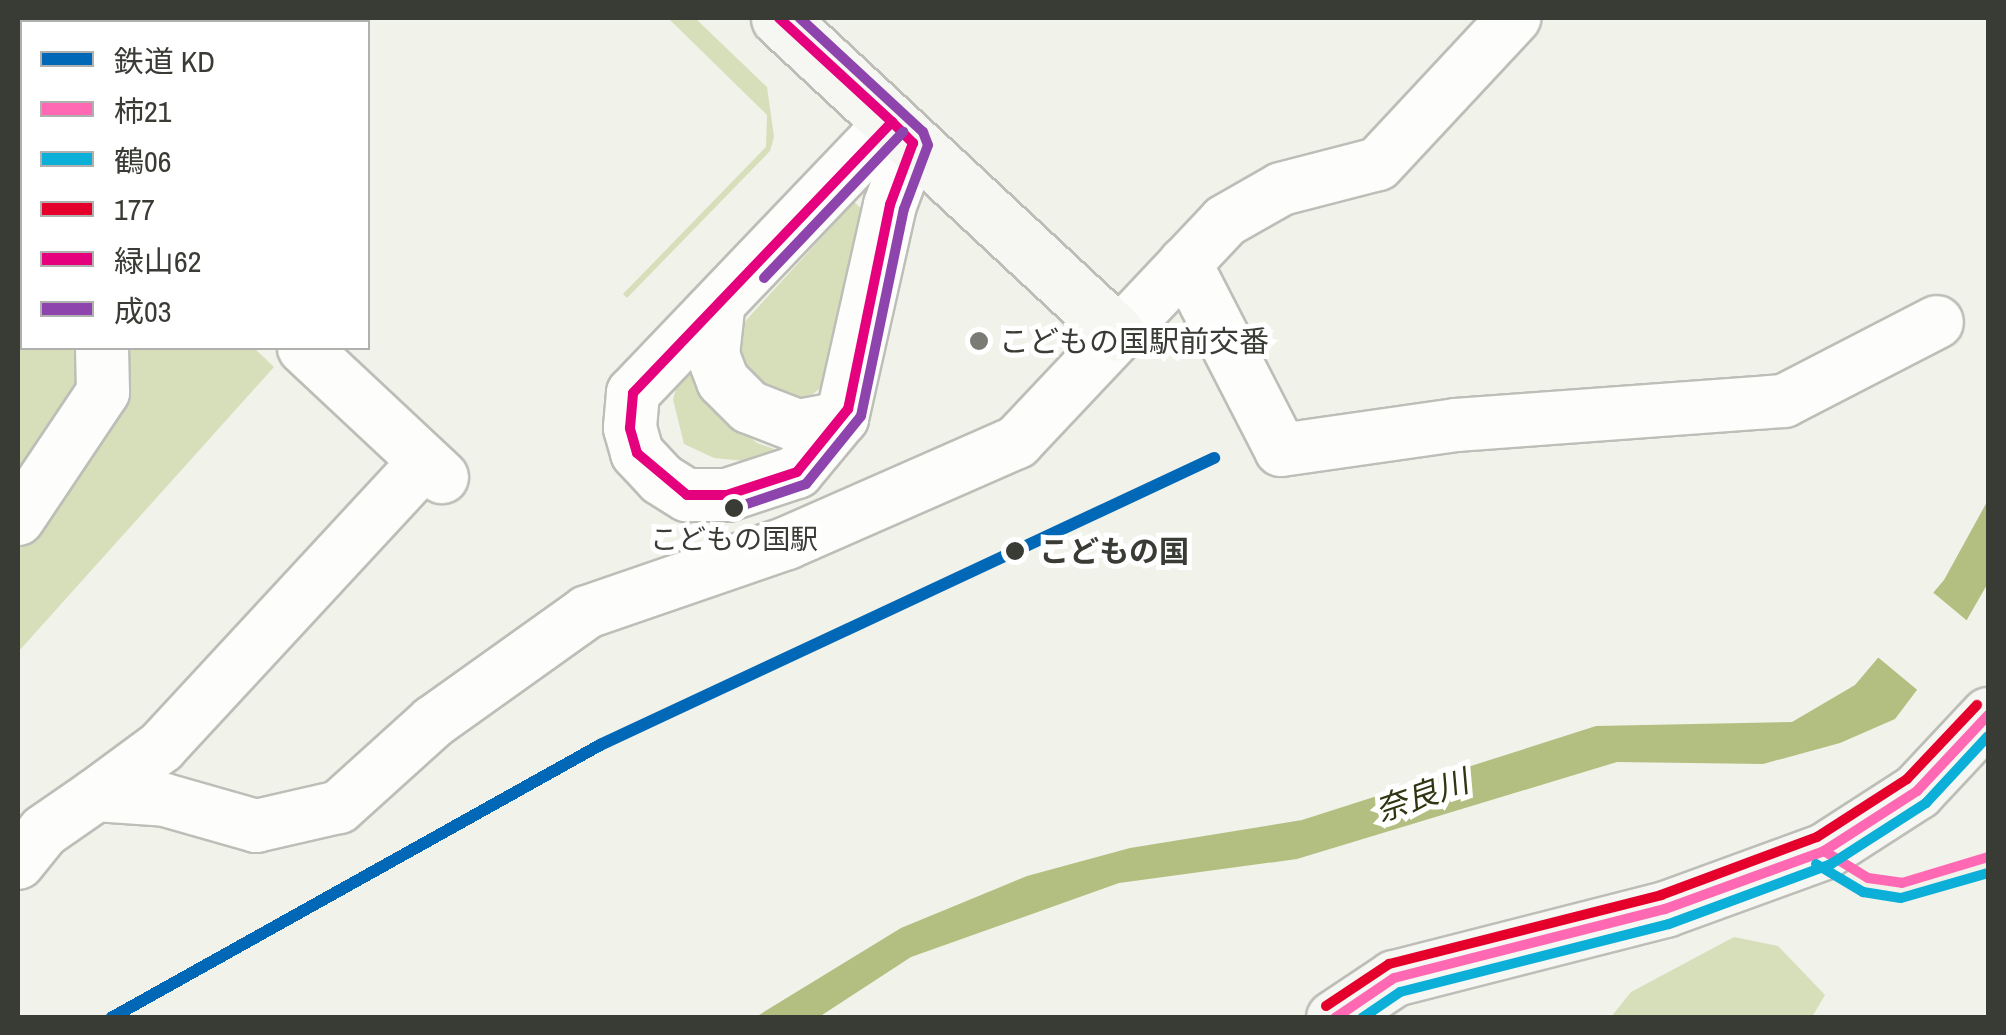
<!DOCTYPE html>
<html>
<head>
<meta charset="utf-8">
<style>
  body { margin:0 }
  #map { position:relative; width:2006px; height:1035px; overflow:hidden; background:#f1f2ea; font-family:"Archivo Narrow","Noto Sans JP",sans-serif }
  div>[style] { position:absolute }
  .green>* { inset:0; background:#d7deba }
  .water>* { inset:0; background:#b3bf80 }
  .pier>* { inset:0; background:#f1f2ea }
  .roads { filter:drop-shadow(2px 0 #bdbeb7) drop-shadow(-2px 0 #bdbeb7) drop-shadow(0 2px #bdbeb7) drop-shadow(0 -2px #bdbeb7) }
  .street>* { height:52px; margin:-26px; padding:0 26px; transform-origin:26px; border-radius:26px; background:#fdfdfc }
  .secondary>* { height:55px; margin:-27.5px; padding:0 27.5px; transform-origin:27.5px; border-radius:27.5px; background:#f6f7f2 }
  .bus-1>* { height:10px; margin:-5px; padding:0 5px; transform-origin:5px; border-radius:5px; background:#ff69b4 }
  .bus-2>* { height:10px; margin:-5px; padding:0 5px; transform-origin:5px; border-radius:5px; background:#0bafd7 }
  .bus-3>* { height:10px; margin:-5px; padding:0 5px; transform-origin:5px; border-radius:5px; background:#e4002b }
  .bus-4>* { height:10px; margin:-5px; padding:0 5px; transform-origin:5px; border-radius:5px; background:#e5007d }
  .bus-5>* { height:10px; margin:-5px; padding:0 5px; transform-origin:5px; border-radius:5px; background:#8e44ad }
  .rail-1>* { height:12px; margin:-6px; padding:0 6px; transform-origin:6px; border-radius:6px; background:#0068b7 }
  .dots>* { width:28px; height:28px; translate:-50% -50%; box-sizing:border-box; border:5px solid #fff; border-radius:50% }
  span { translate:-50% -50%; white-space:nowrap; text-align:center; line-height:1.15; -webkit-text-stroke:10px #fff; paint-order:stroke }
  .bus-label { font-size:28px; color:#393b35 }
  .poi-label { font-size:30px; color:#393b35 }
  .left { translate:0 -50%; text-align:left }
  .stop-label { font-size:30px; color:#393b35; font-weight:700 }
  .water-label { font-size:32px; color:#2f3611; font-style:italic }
  .frame { position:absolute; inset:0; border:20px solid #393b35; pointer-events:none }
  .legend { position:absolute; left:20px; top:20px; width:350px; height:330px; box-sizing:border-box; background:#fff; border:2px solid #b0b1ae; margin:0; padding:12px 18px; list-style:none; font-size:30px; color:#393b35 }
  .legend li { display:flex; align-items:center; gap:20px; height:50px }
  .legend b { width:50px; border:2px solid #b0b1ae }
</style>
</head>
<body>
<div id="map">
  <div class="green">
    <div style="clip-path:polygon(668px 18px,695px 18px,767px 87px,774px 137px,770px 151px,627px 298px,623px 294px,766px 147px,767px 115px)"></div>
    <div style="clip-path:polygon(18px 125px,22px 348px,254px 348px,274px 367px,18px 652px)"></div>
    <div style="clip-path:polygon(854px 202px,866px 213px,833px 378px,804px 401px,769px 396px,746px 373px,735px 346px,739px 328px)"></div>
    <div style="clip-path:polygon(686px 356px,704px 400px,757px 443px,780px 451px,745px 461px,714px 458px,684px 444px,673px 399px)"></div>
    <div style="clip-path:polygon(1734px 937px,1778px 946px,1825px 995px,1812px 1017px,1611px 1017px,1631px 992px)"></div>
  </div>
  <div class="water">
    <div style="clip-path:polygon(1988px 500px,1988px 583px,1957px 637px,1895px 719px,1840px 743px,1763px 764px,1617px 762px,1297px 859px,1119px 883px,911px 957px,819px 1017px,754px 1018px,901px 928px,1027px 876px,1130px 848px,1302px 820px,1596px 726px,1792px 722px,1855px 685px,1944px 580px)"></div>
  </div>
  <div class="pier">
    <div style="clip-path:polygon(1929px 589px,1971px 624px,1921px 693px,1874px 654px)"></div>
  </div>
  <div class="roads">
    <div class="street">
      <div style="left:18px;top:77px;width:6px;rotate:51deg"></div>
      <div style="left:892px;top:122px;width:375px;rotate:133.7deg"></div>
      <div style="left:633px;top:393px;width:35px;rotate:95deg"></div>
      <div style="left:630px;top:428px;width:26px;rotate:74deg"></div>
      <div style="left:637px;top:453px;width:35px;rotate:47deg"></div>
      <div style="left:661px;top:479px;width:31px;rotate:32deg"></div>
      <div style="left:687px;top:495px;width:40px"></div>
      <div style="left:727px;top:495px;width:74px;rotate:-18.2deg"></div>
      <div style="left:797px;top:472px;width:70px;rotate:-50.2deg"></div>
      <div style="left:842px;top:418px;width:218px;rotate:-77.3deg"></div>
      <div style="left:890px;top:205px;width:66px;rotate:-69.6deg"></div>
      <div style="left:18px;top:222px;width:6px;rotate:51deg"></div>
      <div style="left:1185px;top:263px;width:210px;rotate:62.8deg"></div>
      <div style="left:1281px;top:450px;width:177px;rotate:-8.1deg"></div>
      <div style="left:1456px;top:425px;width:329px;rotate:-4.2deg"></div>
      <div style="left:1784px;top:401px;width:172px;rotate:-27.3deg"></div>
      <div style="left:718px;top:309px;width:46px;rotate:96.2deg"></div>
      <div style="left:713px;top:355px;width:28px;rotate:69deg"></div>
      <div style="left:723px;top:381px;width:37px;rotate:45deg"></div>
      <div style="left:749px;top:407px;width:53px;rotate:21.2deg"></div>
      <div style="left:798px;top:426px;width:45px;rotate:-10.3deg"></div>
      <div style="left:304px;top:348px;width:189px;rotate:43.1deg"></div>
      <div style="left:18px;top:519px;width:153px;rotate:-56.2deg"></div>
      <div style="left:103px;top:392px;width:44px;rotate:-91.3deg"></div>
      <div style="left:96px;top:795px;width:81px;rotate:-36.4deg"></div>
      <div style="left:161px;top:747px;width:388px;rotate:-47.2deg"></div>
      <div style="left:18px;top:863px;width:41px;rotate:-50.9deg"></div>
      <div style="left:44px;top:831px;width:63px;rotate:-34.7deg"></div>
      <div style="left:96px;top:795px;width:69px;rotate:4.1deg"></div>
      <div style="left:165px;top:800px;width:95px;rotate:15.9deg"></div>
      <div style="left:256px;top:826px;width:85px;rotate:-12.9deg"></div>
      <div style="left:339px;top:807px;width:127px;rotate:-42.1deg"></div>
      <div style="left:433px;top:722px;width:189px;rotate:-35.5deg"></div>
      <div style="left:587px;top:612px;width:212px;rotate:-19deg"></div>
      <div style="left:787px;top:543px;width:251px;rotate:-23.7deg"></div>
      <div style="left:1017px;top:442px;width:303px;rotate:-46.7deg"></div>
      <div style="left:1225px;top:221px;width:64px;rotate:-29.7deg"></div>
      <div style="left:1281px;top:189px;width:100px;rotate:-14.5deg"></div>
      <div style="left:1378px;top:164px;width:200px;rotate:-47deg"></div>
    </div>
    <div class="secondary">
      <div style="left:779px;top:18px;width:461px;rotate:43deg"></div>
      <div style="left:1334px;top:1018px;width:72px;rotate:-33.7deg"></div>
      <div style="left:1394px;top:978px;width:280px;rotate:-14.3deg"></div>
      <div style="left:1665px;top:909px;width:169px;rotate:-20deg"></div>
      <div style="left:1824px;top:851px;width:111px;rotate:-32.8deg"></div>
      <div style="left:1917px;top:791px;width:104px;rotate:-46.9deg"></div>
    </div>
  </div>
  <div class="bus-1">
    <div style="left:1824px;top:851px;width:52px;rotate:31.5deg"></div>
    <div style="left:1868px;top:878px;width:34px;rotate:8deg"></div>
    <div style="left:1902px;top:883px;width:90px;rotate:-16.8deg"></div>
    <div style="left:1335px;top:1018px;width:71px;rotate:-34.1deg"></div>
    <div style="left:1394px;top:978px;width:280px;rotate:-14.3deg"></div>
    <div style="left:1665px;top:909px;width:169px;rotate:-20deg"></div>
    <div style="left:1824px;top:851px;width:111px;rotate:-32.8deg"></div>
    <div style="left:1917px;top:791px;width:104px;rotate:-46.9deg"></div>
  </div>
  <div class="bus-2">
    <div style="left:1816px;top:864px;width:55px;rotate:30.8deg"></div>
    <div style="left:1863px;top:892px;width:38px;rotate:9deg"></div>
    <div style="left:1901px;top:898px;width:91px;rotate:-16deg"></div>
    <div style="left:1362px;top:1018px;width:46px;rotate:-34.4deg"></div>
    <div style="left:1400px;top:992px;width:277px;rotate:-14.2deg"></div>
    <div style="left:1669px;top:924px;width:173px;rotate:-20.3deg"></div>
    <div style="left:1831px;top:864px;width:113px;rotate:-32.7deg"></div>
    <div style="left:1926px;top:803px;width:91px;rotate:-47.2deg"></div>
  </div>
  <div class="bus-3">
    <div style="left:1326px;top:1006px;width:76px;rotate:-33.7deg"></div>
    <div style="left:1389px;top:964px;width:281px;rotate:-14.2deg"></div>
    <div style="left:1661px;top:895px;width:166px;rotate:-20.4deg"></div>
    <div style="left:1817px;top:837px;width:107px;rotate:-32.8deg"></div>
    <div style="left:1907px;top:779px;width:102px;rotate:-46.6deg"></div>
  </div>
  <div class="bus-4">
    <div style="left:779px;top:18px;width:154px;rotate:42.6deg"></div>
    <div style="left:892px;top:122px;width:30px;rotate:45deg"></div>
    <div style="left:913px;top:143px;width:66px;rotate:110.4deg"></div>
    <div style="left:890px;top:205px;width:208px;rotate:101.6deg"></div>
    <div style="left:848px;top:409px;width:81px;rotate:129deg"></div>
    <div style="left:797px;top:472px;width:74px;rotate:161.8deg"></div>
    <div style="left:727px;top:495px;width:40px;rotate:180deg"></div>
    <div style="left:687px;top:495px;width:65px;rotate:-140deg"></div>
    <div style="left:637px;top:453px;width:26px;rotate:-106deg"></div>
    <div style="left:630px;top:428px;width:35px;rotate:-85deg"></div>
    <div style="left:633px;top:393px;width:375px;rotate:-46.3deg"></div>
  </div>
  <div class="bus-5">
    <div style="left:764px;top:278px;width:202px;rotate:-46.4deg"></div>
    <div style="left:732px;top:509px;width:78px;rotate:-18.7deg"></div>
    <div style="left:806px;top:484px;width:87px;rotate:-51deg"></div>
    <div style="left:861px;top:416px;width:211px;rotate:-78.3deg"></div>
    <div style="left:904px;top:209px;width:68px;rotate:-69.4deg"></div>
    <div style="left:928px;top:145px;width:14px;rotate:-111deg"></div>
    <div style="left:923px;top:132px;width:168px;rotate:-137.2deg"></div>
  </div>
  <div class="rail-1">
    <div style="left:111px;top:1018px;width:560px;rotate:-29.17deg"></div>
    <div style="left:600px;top:745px;width:678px;rotate:-25.05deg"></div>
  </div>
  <div class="dots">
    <div style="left:979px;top:341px;background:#797b74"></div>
    <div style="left:734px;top:508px;background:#393b35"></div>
    <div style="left:1015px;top:551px;background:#393b35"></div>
  </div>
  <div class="bus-label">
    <span style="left:734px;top:539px">こどもの国駅</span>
  </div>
  <div class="poi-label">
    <span class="left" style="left:999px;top:341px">こどもの国駅前交番</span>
  </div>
  <div class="stop-label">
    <span class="left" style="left:1039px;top:551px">こどもの国</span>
  </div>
  <div class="water-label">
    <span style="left:1422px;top:796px;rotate:-19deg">奈良川</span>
  </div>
  <div class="frame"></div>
  <ul class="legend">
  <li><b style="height:12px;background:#0068b7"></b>鉄道 KD</li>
  <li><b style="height:12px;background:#ff69b4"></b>柿21</li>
  <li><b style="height:12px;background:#0bafd7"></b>鶴06</li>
  <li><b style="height:12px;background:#e4002b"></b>177</li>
  <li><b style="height:12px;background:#e5007d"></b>緑山62</li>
  <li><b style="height:12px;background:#8e44ad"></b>成03</li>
  </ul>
</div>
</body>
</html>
